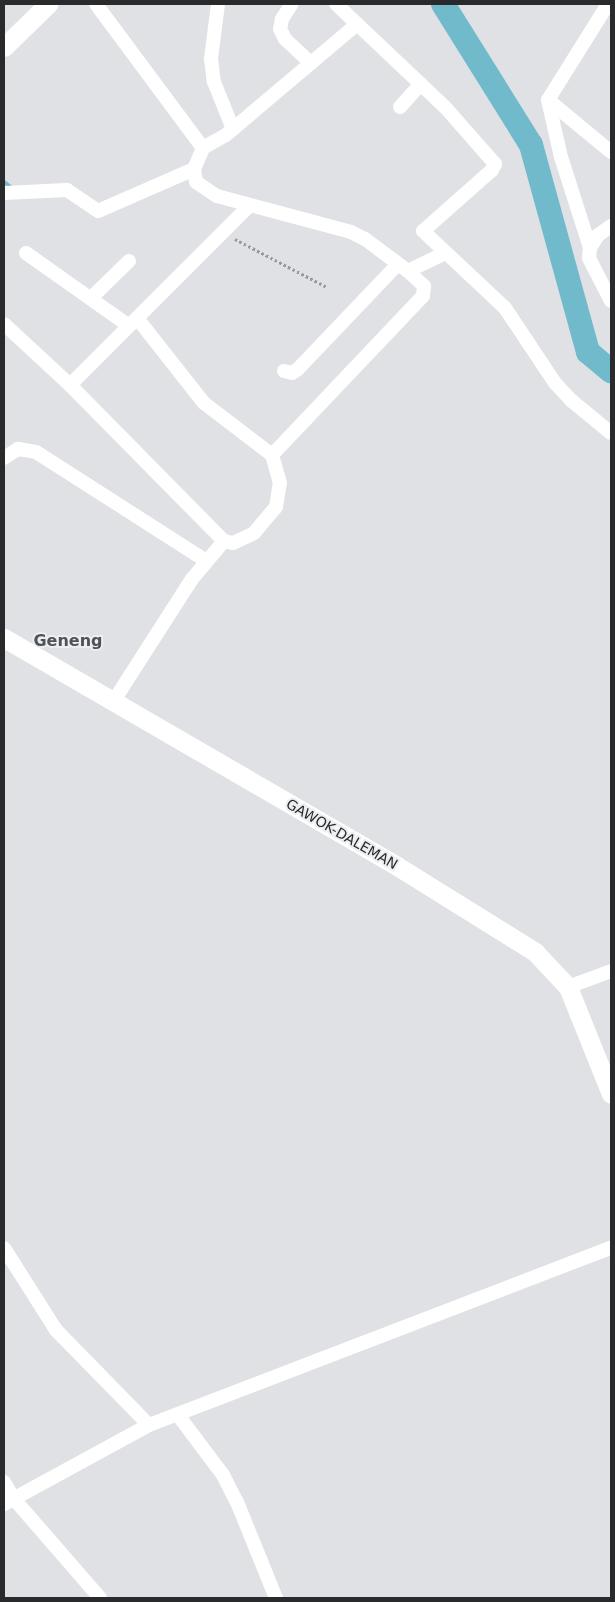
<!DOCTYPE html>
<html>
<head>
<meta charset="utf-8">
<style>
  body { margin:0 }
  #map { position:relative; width:615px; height:1602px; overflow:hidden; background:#dfe1e4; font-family:"DejaVu Sans",sans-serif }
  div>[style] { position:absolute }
  .stream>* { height:4px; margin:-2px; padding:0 2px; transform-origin:2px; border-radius:2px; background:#71bacc }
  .river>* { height:24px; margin:-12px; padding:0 12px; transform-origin:12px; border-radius:12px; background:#71bacc }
  .path>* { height:2.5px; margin-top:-1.25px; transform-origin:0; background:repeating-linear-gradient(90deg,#97999b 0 2.5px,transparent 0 5px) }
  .street>* { height:14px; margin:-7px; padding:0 7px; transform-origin:7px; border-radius:7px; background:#fff }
  .secondary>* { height:19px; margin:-9.5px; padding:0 9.5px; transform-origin:9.5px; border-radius:9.5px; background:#fff }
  span { translate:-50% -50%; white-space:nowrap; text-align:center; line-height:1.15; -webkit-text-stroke:4px #eceff1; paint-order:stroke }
  .street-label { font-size:14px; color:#292a2b }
  .quarter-label { font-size:16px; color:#505355; font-weight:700 }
  .frame { position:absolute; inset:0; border:5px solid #292a2b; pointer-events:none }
</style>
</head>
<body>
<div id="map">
  <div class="stream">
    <div style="left:4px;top:182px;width:10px;rotate:37deg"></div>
  </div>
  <div class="river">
    <div style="left:443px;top:4px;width:166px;rotate:58deg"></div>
    <div style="left:531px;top:145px;width:215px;rotate:74.6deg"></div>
    <div style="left:588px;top:352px;width:30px;rotate:40deg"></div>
  </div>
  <div class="path">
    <div style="left:235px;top:239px;width:104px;rotate:27.6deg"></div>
  </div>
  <div class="street">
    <div style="left:96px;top:4px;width:179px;rotate:53.4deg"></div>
    <div style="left:218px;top:4px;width:55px;rotate:97.3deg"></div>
    <div style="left:211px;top:59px;width:23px;rotate:83deg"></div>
    <div style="left:214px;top:82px;width:51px;rotate:68deg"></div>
    <div style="left:336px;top:4px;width:150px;rotate:43.4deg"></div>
    <div style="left:445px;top:107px;width:76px;rotate:48.7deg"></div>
    <div style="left:495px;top:164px;width:7px;rotate:117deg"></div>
    <div style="left:492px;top:170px;width:92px;rotate:138.5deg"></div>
    <div style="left:423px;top:231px;width:112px;rotate:43.2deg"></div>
    <div style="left:505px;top:308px;width:90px;rotate:56.3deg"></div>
    <div style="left:555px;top:383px;width:25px;rotate:47deg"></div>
    <div style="left:572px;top:401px;width:50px;rotate:39.4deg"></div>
    <div style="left:608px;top:4px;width:113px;rotate:122deg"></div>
    <div style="left:548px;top:100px;width:82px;rotate:39.5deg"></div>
    <div style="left:291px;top:5px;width:17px;rotate:123deg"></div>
    <div style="left:282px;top:19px;width:10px;rotate:101deg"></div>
    <div style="left:280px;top:29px;width:11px;rotate:63deg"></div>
    <div style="left:285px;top:39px;width:35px;rotate:43deg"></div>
    <div style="left:356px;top:25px;width:170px;rotate:139.8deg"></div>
    <div style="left:226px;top:135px;width:26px;rotate:151deg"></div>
    <div style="left:203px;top:148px;width:23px;rotate:113deg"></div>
    <div style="left:194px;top:169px;width:13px;rotate:81deg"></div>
    <div style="left:196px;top:182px;width:25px;rotate:34deg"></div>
    <div style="left:217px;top:196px;width:139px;rotate:15deg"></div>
    <div style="left:351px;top:232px;width:16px;rotate:27deg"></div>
    <div style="left:365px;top:239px;width:54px;rotate:36.7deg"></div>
    <div style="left:408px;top:271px;width:41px;rotate:-25.9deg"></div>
    <div style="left:548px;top:100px;width:58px;rotate:77.2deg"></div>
    <div style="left:561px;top:157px;width:96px;rotate:72.3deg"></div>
    <div style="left:400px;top:107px;width:31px;rotate:-48deg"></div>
    <div style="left:4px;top:193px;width:63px;rotate:-2.7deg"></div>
    <div style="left:67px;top:190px;width:37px;rotate:34deg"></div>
    <div style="left:98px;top:211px;width:105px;rotate:-23.6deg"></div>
    <div style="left:611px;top:226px;width:16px;rotate:145deg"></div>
    <div style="left:598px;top:235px;width:15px;rotate:122deg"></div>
    <div style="left:590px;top:248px;width:10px;rotate:96deg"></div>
    <div style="left:589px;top:258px;width:48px;rotate:62.9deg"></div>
    <div style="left:26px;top:253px;width:126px;rotate:35.3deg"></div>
    <div style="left:91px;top:298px;width:53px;rotate:-44.2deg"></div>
    <div style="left:137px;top:318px;width:108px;rotate:51.8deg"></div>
    <div style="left:204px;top:403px;width:86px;rotate:37.4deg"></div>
    <div style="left:272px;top:455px;width:219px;rotate:-46.5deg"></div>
    <div style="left:423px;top:296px;width:10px;rotate:-84deg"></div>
    <div style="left:424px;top:286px;width:22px;rotate:-137deg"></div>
    <div style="left:4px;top:324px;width:90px;rotate:42.7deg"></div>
    <div style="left:70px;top:385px;width:219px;rotate:45.4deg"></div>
    <div style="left:224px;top:541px;width:9px;rotate:13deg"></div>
    <div style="left:233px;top:543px;width:23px;rotate:-25deg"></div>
    <div style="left:254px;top:533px;width:34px;rotate:-50deg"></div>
    <div style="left:276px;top:507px;width:24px;rotate:-81deg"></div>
    <div style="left:280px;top:483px;width:29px;rotate:-106deg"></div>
    <div style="left:284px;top:371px;width:8px;rotate:14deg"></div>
    <div style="left:292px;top:373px;width:7px;rotate:-34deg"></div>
    <div style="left:298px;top:369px;width:145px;rotate:-46.4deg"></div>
    <div style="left:70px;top:385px;width:253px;rotate:-45deg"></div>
    <div style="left:4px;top:458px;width:17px;rotate:-33deg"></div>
    <div style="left:18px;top:449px;width:18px;rotate:9deg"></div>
    <div style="left:36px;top:452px;width:201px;rotate:32.6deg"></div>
    <div style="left:113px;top:702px;width:146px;rotate:-57.3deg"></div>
    <div style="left:192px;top:579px;width:50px;rotate:-49.9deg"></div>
    <div style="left:568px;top:987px;width:46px;rotate:-20.4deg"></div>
    <div style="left:4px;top:1248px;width:97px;rotate:57.6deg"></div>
    <div style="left:56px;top:1330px;width:133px;rotate:45.6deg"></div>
    <div style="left:178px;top:1415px;width:75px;rotate:53.1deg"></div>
    <div style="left:223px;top:1475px;width:30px;rotate:63deg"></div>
    <div style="left:237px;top:1502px;width:104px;rotate:67.9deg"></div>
    <div style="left:4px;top:1482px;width:20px;rotate:60deg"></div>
    <div style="left:14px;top:1499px;width:131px;rotate:49deg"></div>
    <div style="left:4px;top:1504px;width:165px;rotate:-28.6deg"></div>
    <div style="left:149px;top:1425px;width:495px;rotate:-21deg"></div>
  </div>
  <div class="secondary">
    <div style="left:4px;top:47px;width:62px;rotate:-44.3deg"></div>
    <div style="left:4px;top:638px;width:454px;rotate:30.1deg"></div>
    <div style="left:397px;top:866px;width:163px;rotate:31.9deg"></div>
    <div style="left:535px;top:952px;width:48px;rotate:46.7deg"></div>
    <div style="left:568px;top:987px;width:115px;rotate:68.1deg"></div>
  </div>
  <div class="street-label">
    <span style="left:342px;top:834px;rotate:30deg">GAWOK-DALEMAN</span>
  </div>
  <div class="quarter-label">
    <span style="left:68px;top:641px">Geneng</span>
  </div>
  <div class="frame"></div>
</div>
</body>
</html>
